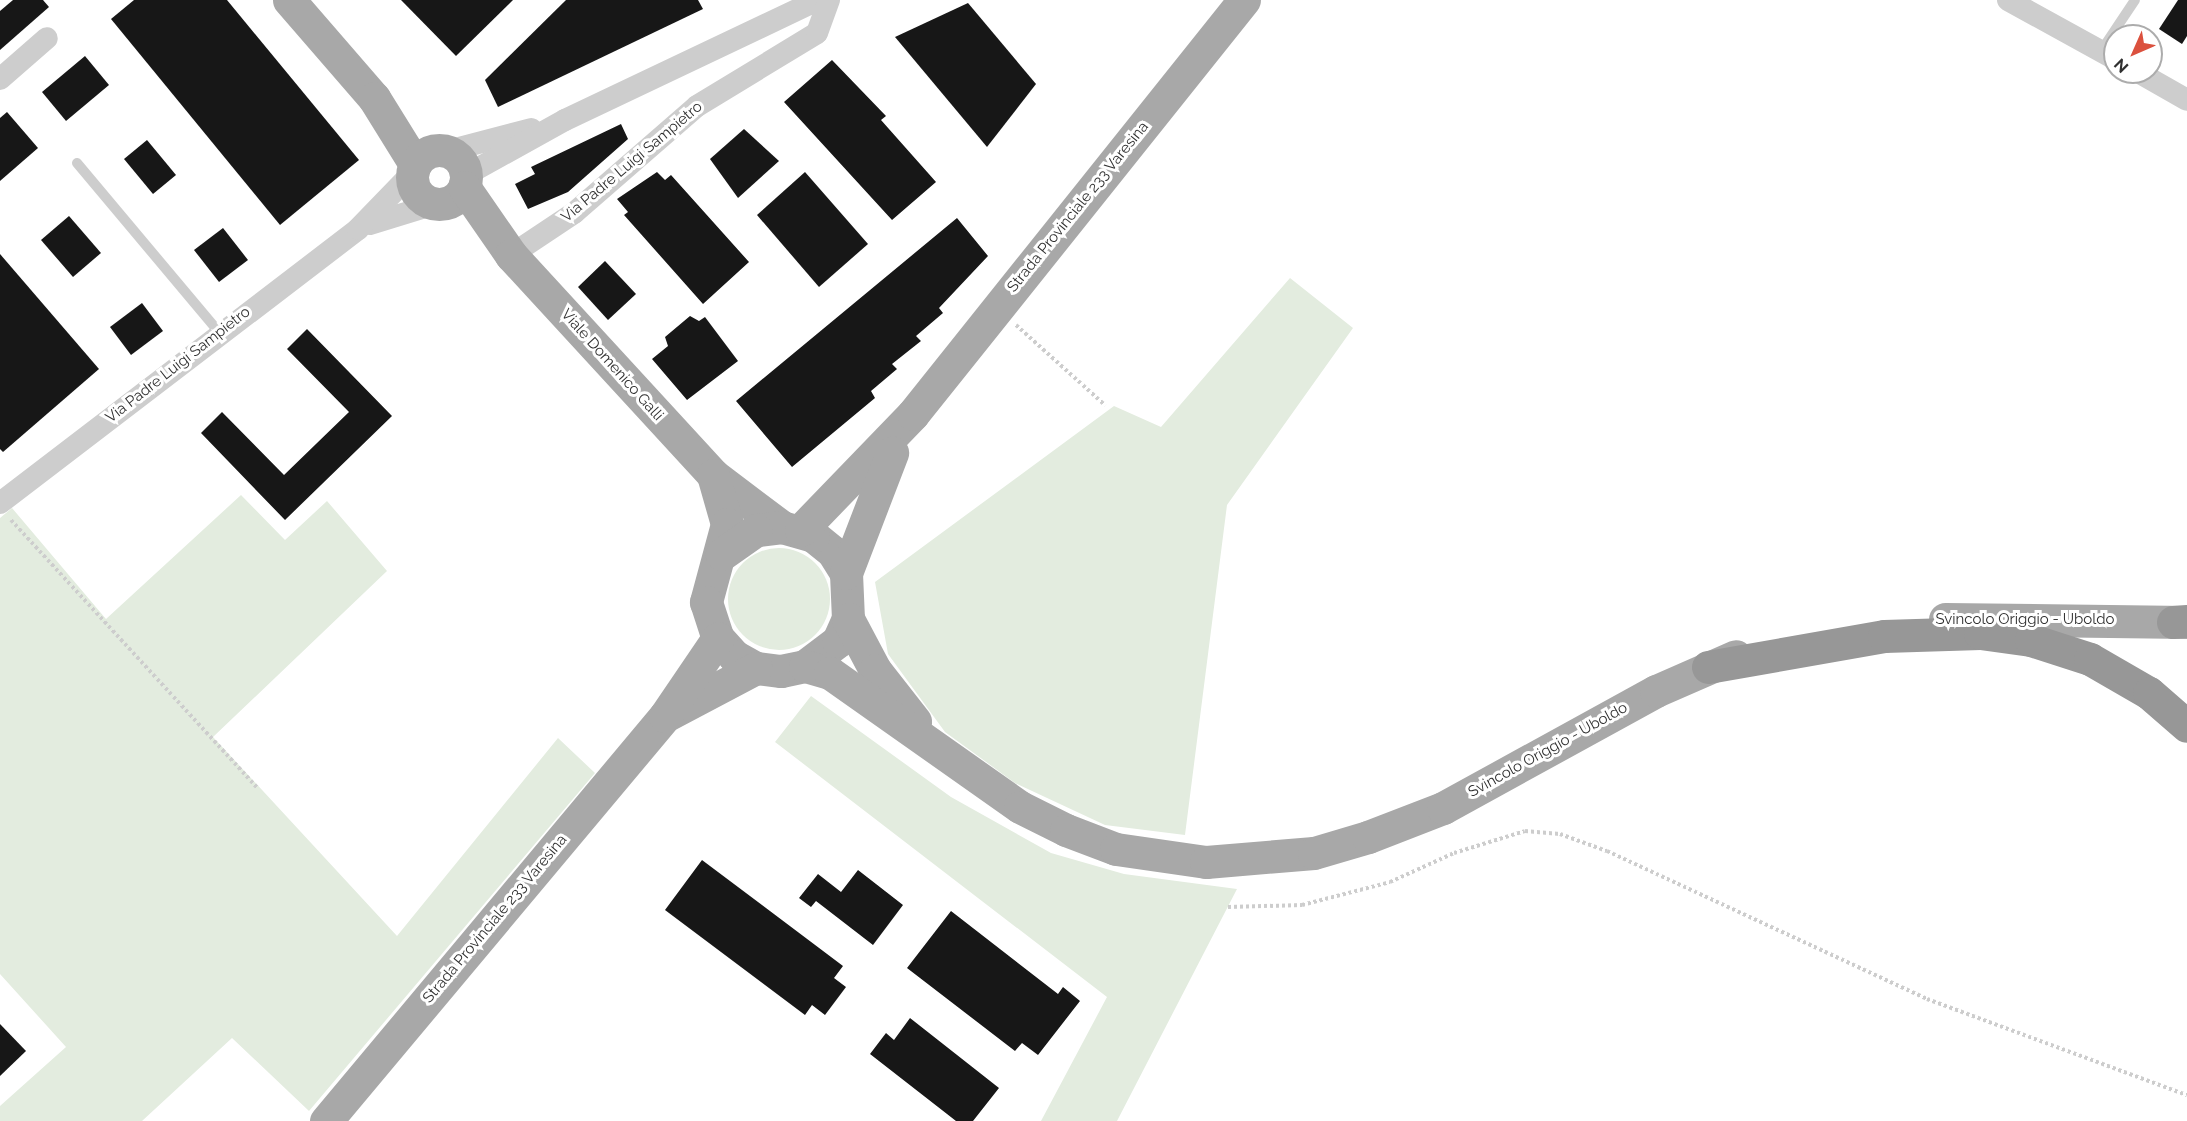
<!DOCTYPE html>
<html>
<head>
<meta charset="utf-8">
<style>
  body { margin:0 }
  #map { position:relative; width:2187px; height:1121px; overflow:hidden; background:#fff; font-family:Raleway,sans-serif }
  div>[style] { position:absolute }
  .green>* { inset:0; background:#e3ecdf }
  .round { border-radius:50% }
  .building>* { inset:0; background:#171717 }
  .path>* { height:4px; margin-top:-2px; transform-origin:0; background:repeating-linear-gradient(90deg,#cdcdcd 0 3px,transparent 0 6px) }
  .lane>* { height:10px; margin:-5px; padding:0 5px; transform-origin:5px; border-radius:5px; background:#cdcdcd }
  .street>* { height:22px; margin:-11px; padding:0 11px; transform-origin:11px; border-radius:11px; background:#cdcdcd }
  .primary>* { height:33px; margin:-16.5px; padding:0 16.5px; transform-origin:16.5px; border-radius:16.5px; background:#a8a8a8 }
  .primary>.ring { margin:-16.5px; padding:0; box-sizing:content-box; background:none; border:33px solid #a8a8a8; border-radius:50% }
  .highway>* { height:33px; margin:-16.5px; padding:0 16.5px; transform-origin:16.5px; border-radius:16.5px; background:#979797 }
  span { translate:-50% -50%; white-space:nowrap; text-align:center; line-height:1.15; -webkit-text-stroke:6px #fff; paint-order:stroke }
  .street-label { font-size:15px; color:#303030 }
  .north { position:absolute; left:2103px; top:24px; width:60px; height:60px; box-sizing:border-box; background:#fff; border:2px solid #acacac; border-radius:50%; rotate:225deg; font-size:16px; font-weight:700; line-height:24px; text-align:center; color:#303030 }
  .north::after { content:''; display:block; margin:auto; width:21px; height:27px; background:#db513e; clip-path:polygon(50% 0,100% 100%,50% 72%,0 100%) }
</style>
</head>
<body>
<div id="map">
  <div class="green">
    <div style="clip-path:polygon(1290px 278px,1353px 328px,1227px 505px,1185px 835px,1105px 825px,1015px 783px,945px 732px,888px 654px,875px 582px,1114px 406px,1161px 427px)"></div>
    <div style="clip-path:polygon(241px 495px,285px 540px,327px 501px,387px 571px,213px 737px,397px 936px,558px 738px,595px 773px,309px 1111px,232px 1038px,142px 1121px,0 1121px,0 1106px,66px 1047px,0 974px,0 518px,12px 508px,106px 619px)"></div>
    <div class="round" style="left:728px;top:548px;width:102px;height:102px"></div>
    <div style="clip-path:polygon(811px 696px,951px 797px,1051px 853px,1124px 874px,1237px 889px,1117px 1121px,1041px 1121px,1107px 997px,775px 742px)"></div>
  </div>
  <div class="building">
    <div style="clip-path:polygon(13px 0,43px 0,49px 7px,0 50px,0 11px)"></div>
    <div style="clip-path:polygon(134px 0,227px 0,359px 160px,280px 225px,111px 19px)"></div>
    <div style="clip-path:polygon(401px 0,513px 0,456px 56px)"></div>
    <div style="clip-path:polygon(566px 0,698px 0,703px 9px,498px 107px,485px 80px)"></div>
    <div style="clip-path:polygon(2178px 0,2187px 0,2187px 36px,2182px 44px,2159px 29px)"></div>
    <div style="clip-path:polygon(968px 3px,1036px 84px,987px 147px,895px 37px)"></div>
    <div style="clip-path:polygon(85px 56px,109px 85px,66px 121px,42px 92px)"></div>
    <div style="clip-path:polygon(832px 60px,886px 116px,881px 120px,936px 182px,892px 220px,784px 102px)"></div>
    <div style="clip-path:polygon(7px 112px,38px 148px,0 181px,0 118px)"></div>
    <div style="clip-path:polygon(621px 124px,628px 139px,568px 192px,528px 209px,515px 184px,535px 174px,531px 167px)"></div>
    <div style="clip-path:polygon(744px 129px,779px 161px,738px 198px,710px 159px)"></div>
    <div style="clip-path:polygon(147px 140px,176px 175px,153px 194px,124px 159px)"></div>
    <div style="clip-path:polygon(657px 172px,665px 180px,671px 175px,749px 262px,703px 304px,624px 215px,628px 212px,617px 199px)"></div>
    <div style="clip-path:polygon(805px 172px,868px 244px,819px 287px,757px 215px)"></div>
    <div style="clip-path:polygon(69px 216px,101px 253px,73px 277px,41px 240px)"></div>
    <div style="clip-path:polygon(957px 218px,988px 256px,939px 308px,943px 313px,916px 336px,921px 341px,892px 364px,897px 369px,871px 391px,875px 398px,792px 467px,736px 401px)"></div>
    <div style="clip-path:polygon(223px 228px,248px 260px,219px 282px,194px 250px)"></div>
    <div style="clip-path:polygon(0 254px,99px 369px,3px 452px,0 449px)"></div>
    <div style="clip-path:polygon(605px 261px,636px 294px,608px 320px,578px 287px)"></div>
    <div style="clip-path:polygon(142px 303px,163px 331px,131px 355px,110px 327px)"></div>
    <div style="clip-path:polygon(690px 316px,699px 321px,705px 317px,738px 361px,687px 400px,652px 359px,668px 346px,665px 337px)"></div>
    <div style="clip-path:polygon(307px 329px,392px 416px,285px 520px,201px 433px,222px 412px,284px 475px,349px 412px,287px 349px)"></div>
    <div style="clip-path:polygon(702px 860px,843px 966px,834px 978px,846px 987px,825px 1015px,812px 1005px,805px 1015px,665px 910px)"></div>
    <div style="clip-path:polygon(858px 870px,903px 905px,873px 945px,816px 901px,811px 907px,799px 898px,818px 874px,841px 892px)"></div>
    <div style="clip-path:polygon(951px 911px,1058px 994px,1063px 987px,1080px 1001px,1038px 1055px,1022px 1043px,1015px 1051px,907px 968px)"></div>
    <div style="clip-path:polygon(910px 1018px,999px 1088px,973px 1121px,956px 1121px,870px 1054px,886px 1033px,894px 1040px)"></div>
    <div style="clip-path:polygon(0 1024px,26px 1051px,0 1076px)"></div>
  </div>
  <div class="path">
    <div style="left:1016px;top:325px;width:120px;rotate:42deg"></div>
    <div style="left:11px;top:520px;width:365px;rotate:47.4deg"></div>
    <div style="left:1228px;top:907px;width:74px;rotate:-1.5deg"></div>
    <div style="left:1302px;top:905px;width:91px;rotate:-14.6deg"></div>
    <div style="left:1390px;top:882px;width:70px;rotate:-24.4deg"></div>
    <div style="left:1454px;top:853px;width:74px;rotate:-17.2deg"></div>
    <div style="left:1525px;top:831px;width:35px;rotate:5deg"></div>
    <div style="left:1560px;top:834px;width:50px;rotate:19.9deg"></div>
    <div style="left:1607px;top:851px;width:353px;rotate:24.8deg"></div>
    <div style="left:1927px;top:999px;width:277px;rotate:20.3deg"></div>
  </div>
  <div class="lane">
    <div style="left:2101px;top:51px;width:61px;rotate:-56.3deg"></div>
    <div style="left:77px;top:163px;width:221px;rotate:50deg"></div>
  </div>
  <div class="street">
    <div style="left:2008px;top:0;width:122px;rotate:28.9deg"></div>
    <div style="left:2138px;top:72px;width:56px;rotate:29.7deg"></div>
    <div style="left:0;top:79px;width:62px;rotate:-41.1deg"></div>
    <div style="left:448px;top:151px;width:86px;rotate:-14.8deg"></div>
    <div style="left:466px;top:175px;width:113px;rotate:-29.1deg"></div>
    <div style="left:565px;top:120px;width:280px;rotate:-25.4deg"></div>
    <div style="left:370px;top:224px;width:68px;rotate:-17.1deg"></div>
    <div style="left:511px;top:255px;width:76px;rotate:-33.7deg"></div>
    <div style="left:574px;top:213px;width:163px;rotate:-41deg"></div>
    <div style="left:697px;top:106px;width:140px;rotate:-31.3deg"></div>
    <div style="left:817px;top:33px;width:35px;rotate:-70deg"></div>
    <div style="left:0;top:503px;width:451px;rotate:-37.4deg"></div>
    <div style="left:358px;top:229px;width:78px;rotate:-46deg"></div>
  </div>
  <div class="primary">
    <div style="left:289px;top:0;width:130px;rotate:49.1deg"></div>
    <div style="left:374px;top:98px;width:78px;rotate:58.2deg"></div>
    <div class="ring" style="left:412px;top:150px;width:21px;height:21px"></div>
    <div style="left:464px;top:187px;width:83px;rotate:55.3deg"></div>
    <div style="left:511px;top:255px;width:299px;rotate:47.4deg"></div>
    <div style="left:713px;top:475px;width:86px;rotate:37deg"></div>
    <div style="left:713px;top:475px;width:51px;rotate:74.1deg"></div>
    <div style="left:727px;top:524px;width:81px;rotate:105.1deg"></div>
    <div style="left:706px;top:602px;width:38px;rotate:72deg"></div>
    <div style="left:718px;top:638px;width:24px;rotate:48deg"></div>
    <div style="left:734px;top:656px;width:25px;rotate:29deg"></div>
    <div style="left:756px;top:668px;width:25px;rotate:7deg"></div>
    <div style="left:781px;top:671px;width:25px;rotate:-12deg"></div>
    <div style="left:805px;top:666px;width:41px;rotate:-37.1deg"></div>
    <div style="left:838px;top:641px;width:24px;rotate:-66deg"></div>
    <div style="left:848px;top:619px;width:46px;rotate:-92.5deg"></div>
    <div style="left:846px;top:573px;width:25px;rotate:-122deg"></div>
    <div style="left:833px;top:552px;width:26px;rotate:-141deg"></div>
    <div style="left:813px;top:536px;width:32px;rotate:-164deg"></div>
    <div style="left:782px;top:527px;width:26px;rotate:173deg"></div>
    <div style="left:756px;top:530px;width:42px;rotate:144.8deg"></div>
    <div style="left:801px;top:530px;width:161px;rotate:-46deg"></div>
    <div style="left:913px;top:414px;width:530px;rotate:-51.36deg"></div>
    <div style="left:846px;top:573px;width:129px;rotate:-69deg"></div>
    <div style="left:848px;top:619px;width:58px;rotate:62.1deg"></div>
    <div style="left:875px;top:670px;width:65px;rotate:51.9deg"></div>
    <div style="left:1945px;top:619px;width:242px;rotate:0.7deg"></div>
    <div style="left:805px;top:666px;width:26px;rotate:16deg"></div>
    <div style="left:830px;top:673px;width:232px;rotate:35.2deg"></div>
    <div style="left:1020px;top:807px;width:51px;rotate:26.6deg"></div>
    <div style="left:1066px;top:830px;width:53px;rotate:20.8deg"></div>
    <div style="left:1116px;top:849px;width:91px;rotate:8.2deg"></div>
    <div style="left:1206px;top:862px;width:108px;rotate:-4.8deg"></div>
    <div style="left:1314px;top:853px;width:56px;rotate:-16.5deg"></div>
    <div style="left:1368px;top:837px;width:80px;rotate:-21.1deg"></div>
    <div style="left:1443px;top:808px;width:243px;rotate:-28.8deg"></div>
    <div style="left:1656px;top:691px;width:87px;rotate:-23.6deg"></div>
    <div style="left:669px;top:714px;width:98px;rotate:-27.9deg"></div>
    <div style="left:326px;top:1121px;width:528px;rotate:-50.07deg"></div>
    <div style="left:665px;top:716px;width:94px;rotate:-55.8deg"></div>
  </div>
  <div class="highway">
    <div style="left:2173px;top:622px;width:14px;rotate:-4deg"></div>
    <div style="left:1708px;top:667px;width:179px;rotate:-10deg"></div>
    <div style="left:1884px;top:636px;width:96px;rotate:-1.8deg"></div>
    <div style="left:1980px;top:633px;width:51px;rotate:7.8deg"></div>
    <div style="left:2031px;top:640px;width:62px;rotate:17.9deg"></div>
    <div style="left:2090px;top:659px;width:68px;rotate:30deg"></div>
    <div style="left:2149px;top:693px;width:50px;rotate:41deg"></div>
  </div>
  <div class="street-label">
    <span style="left:632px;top:162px;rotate:-40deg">Via Padre Luigi Sampietro</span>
    <span style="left:1078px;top:207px;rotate:-51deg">Strada Provinciale 233 Varesina</span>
    <span style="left:178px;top:365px;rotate:-38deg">Via Padre Luigi Sampietro</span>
    <span style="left:612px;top:365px;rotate:48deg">Viale Domenico Galli</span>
    <span style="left:2025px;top:620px">Svincolo Origgio - Uboldo</span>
    <span style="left:1548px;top:750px;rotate:-29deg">Svincolo Origgio - Uboldo</span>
    <span style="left:495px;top:919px;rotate:-50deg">Strada Provinciale 233 Varesina</span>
  </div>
  <div class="north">N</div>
</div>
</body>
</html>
